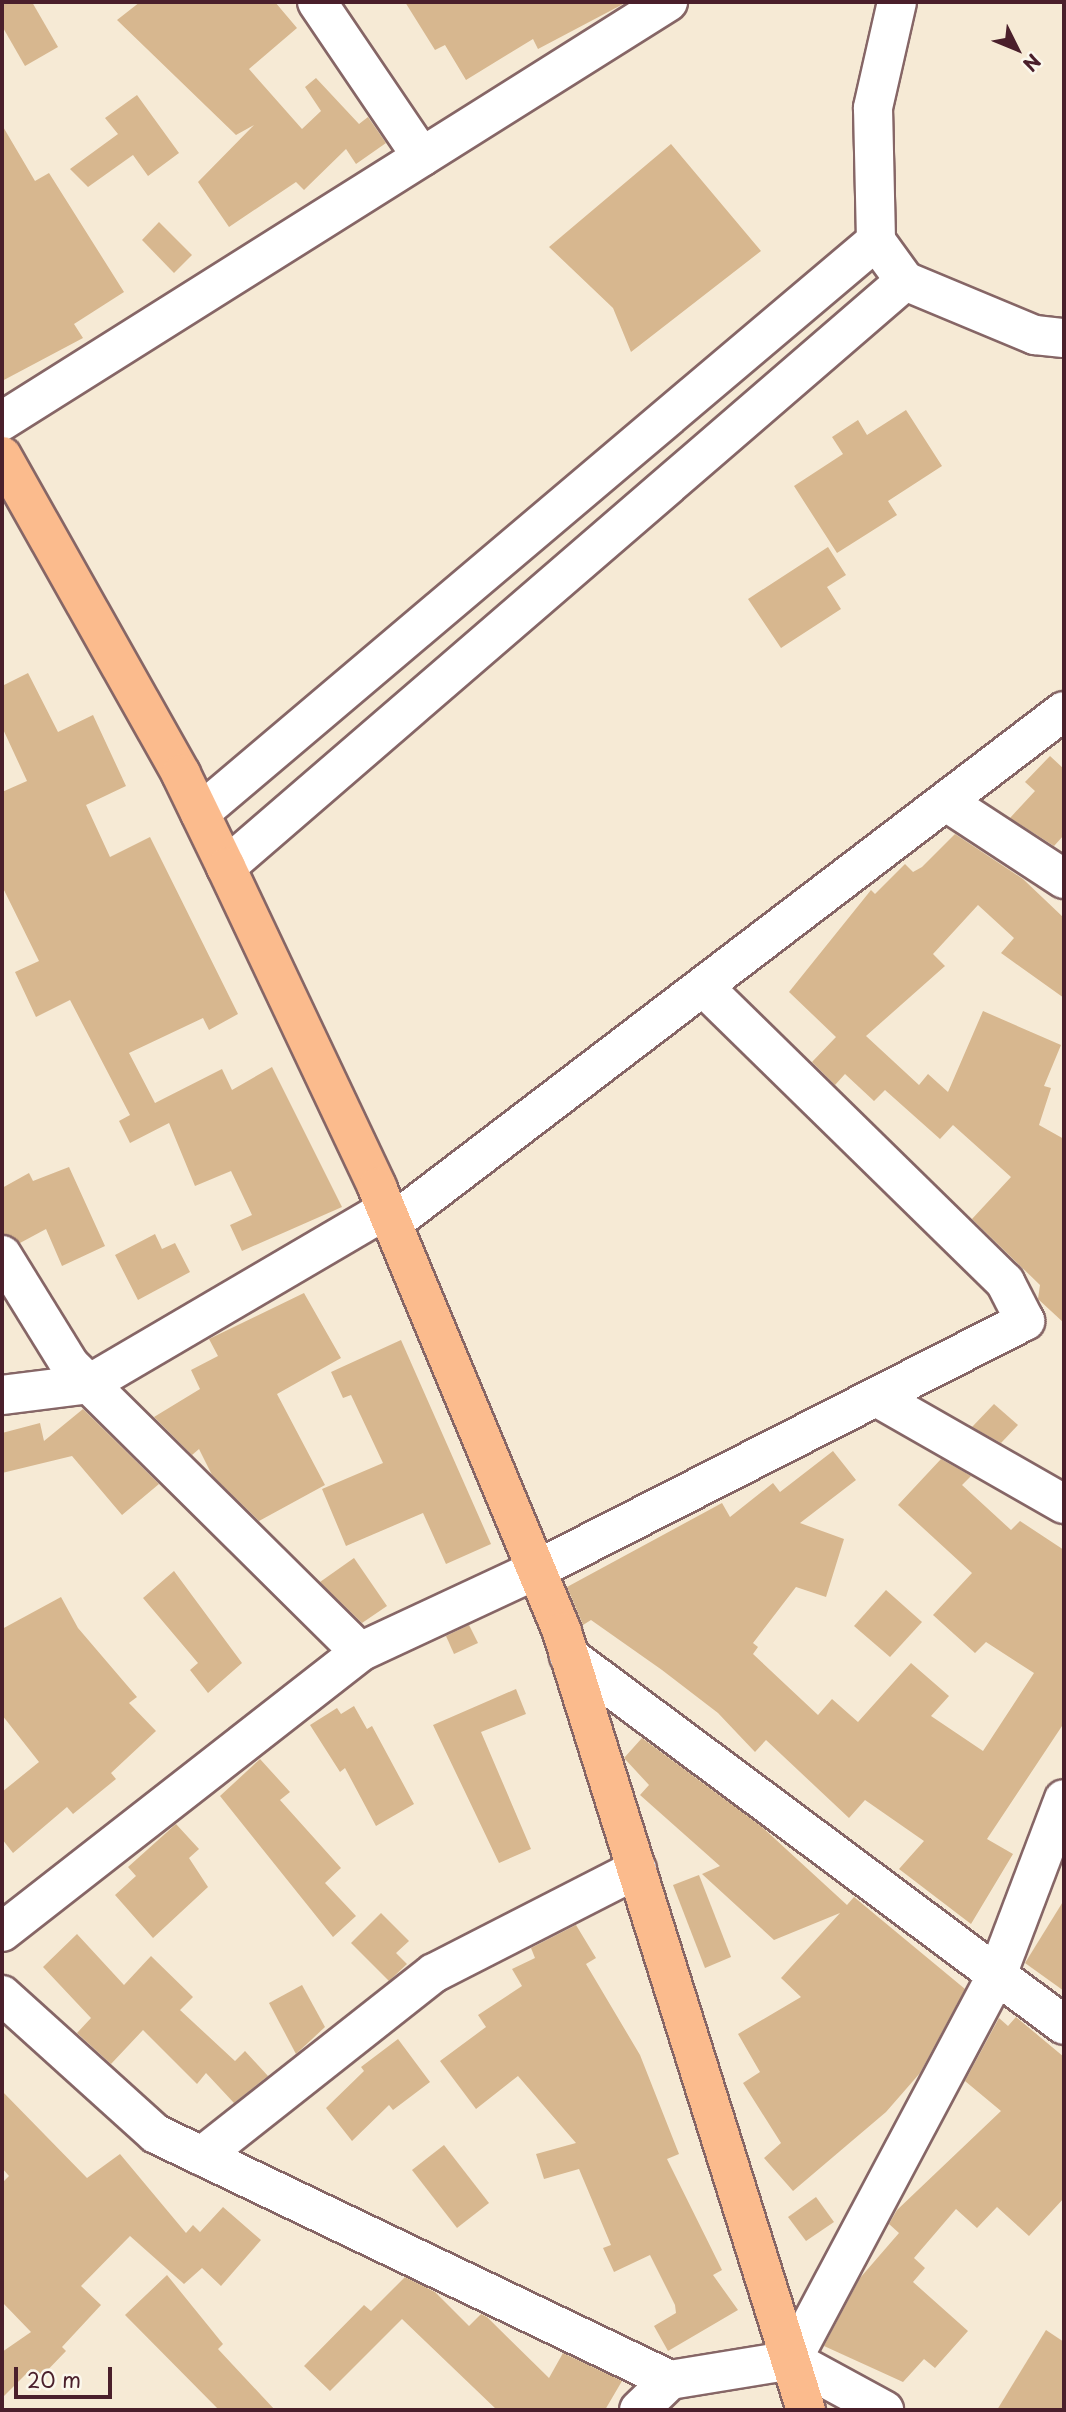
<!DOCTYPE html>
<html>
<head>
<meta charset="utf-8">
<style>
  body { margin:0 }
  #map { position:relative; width:1066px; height:2412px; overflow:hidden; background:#f6ead5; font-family:"Playpen Sans",sans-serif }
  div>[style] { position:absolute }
  .building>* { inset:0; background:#d7b78f }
  .roads { filter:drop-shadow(2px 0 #866666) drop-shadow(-2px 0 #866666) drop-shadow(0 2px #866666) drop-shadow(0 -2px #866666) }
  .minor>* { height:38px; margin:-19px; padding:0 19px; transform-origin:19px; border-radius:19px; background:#fff }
  .highway>* { height:38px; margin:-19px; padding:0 19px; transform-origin:19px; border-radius:19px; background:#fbbb8d }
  span { translate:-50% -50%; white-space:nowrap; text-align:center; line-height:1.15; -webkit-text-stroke:5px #fbf7ec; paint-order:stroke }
  .frame { position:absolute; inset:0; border:4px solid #4a1f2b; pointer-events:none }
  .north { position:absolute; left:982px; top:14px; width:70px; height:70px; -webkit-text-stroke:5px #fbf7ec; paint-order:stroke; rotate:133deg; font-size:19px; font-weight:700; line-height:28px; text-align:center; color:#4a1f2b }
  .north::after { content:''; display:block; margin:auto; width:24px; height:32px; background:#4a1f2b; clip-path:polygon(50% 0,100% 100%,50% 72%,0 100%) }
  .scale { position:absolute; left:14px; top:2367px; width:98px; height:32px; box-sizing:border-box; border:4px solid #4a1f2b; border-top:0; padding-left:9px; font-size:21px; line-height:24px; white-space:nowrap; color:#4a1f2b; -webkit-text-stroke:5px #fbf7ec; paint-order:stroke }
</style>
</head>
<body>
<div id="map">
  <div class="building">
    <div style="clip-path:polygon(2px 2px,32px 2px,58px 47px,25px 66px,2px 26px)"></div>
    <div style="clip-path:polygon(140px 2px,275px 2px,297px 28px,249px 69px,302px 129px,321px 111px,305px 87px,316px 78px,359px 124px,368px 117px,386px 143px,356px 164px,346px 149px,304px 190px,296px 182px,229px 227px,198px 182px,254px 125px,236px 135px,117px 20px)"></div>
    <div style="clip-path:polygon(405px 2px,627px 2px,538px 49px,533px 39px,466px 80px,445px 45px,435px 50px)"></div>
    <div style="clip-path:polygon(137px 95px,179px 153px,148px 176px,133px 155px,88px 187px,70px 169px,118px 134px,105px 118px)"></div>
    <div style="clip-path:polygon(2px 125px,35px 181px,49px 173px,124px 292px,74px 324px,83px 338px,2px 381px)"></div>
    <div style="clip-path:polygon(671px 144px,761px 251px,631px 352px,613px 308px,549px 247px)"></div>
    <div style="clip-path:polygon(159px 222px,192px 255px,174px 273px,142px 240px)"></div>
    <div style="clip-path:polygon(906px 410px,942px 466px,888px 501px,897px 515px,837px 553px,794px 486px,843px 454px,832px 437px,858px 420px,867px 435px)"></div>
    <div style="clip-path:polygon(828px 547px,846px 575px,827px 587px,841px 609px,781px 648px,748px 599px)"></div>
    <div style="clip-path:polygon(28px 673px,58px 732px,93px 715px,126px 786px,86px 805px,110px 857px,150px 837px,238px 1014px,209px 1030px,203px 1018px,129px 1053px,155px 1103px,222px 1069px,232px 1090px,272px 1067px,342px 1207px,242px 1251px,230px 1225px,252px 1215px,231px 1171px,195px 1186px,169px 1123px,130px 1143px,119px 1121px,130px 1115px,70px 1000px,36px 1017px,15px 972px,39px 961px,2px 886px,2px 792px,27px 781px,2px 727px,2px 686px)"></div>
    <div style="clip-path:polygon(1050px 756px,1064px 769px,1064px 835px,1054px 846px,1010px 818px,1035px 791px,1025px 782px)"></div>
    <div style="clip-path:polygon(955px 834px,1023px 879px,1064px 918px,1064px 998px,1001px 953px,1014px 938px,978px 905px,933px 954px,945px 966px,866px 1036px,919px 1085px,928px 1074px,948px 1092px,983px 1011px,1061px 1045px,1044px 1086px,1051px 1088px,1039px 1125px,1064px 1139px,1064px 1323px,1038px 1299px,1040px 1285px,972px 1219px,1011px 1177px,953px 1125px,940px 1139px,885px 1090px,874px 1101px,845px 1074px,835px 1085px,812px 1062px,836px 1037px,789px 992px,871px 890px,875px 894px,905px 864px,913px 872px,922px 867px)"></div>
    <div style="clip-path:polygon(69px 1167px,105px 1246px,62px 1266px,46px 1229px,20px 1243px,2px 1233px,2px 1188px,29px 1173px,33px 1181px)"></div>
    <div style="clip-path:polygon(155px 1234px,162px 1249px,175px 1243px,190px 1272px,138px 1300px,115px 1255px)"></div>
    <div style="clip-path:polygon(304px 1293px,341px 1358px,277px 1394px,325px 1485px,259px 1521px,212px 1475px,199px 1449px,192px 1455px,154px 1417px,200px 1389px,191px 1370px,218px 1356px,209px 1339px)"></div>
    <div style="clip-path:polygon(401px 1340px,491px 1544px,446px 1564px,423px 1513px,346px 1546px,322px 1489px,383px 1463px,351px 1395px,343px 1398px,331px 1372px)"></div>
    <div style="clip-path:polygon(994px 1404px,1018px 1425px,1001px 1443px,972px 1427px)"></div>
    <div style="clip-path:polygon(83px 1409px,159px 1484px,122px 1515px,72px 1456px,2px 1473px,2px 1433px,40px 1423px,44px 1441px)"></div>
    <div style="clip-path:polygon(833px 1451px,856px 1480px,800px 1523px,844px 1539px,826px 1597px,796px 1587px,753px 1643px,758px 1647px,753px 1654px,818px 1715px,832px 1699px,858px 1722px,911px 1663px,949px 1696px,931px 1716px,983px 1751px,1034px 1673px,986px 1642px,975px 1653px,933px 1615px,972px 1573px,898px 1505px,941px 1459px,971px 1476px,962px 1485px,1011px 1530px,1020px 1521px,1064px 1550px,1064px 1723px,987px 1839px,1013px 1854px,971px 1924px,899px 1869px,924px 1841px,865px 1800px,849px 1818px,766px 1740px,755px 1752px,718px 1713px,662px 1670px,591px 1620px,583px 1625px,567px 1587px,722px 1503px,730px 1517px,773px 1483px,780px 1492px)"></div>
    <div style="clip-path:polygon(354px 1558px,387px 1606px,362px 1623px,320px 1582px)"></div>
    <div style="clip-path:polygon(174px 1571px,242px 1663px,208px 1693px,190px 1670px,198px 1663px,143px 1598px)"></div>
    <div style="clip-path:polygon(886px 1590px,922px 1622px,890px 1657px,854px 1626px)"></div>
    <div style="clip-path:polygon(61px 1597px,78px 1628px,137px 1697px,129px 1703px,156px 1731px,111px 1773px,116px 1779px,73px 1814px,67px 1807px,13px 1853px,2px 1839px,2px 1792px,39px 1762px,2px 1715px,2px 1629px)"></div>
    <div style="clip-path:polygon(469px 1625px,478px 1643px,454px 1654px,446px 1636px)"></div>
    <div style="clip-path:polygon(516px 1689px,526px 1714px,481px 1732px,531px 1849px,499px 1863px,433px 1725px)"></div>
    <div style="clip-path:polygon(354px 1706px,367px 1729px,372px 1726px,414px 1804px,376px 1826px,345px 1768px,340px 1772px,310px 1725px,337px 1708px,341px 1714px)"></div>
    <div style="clip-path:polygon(642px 1738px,762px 1827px,847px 1905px,854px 1897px,965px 1989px,920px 2073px,886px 2112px,793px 2191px,764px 2158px,781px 2143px,743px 2083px,760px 2072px,738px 2034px,801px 1997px,781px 1978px,840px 1913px,774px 1940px,702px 1874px,720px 1866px,640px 1795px,649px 1785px,624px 1758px)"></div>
    <div style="clip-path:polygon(260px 1759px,290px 1792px,280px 1800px,341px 1868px,325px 1883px,356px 1916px,333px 1937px,220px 1796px)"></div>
    <div style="clip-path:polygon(176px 1824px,199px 1849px,189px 1858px,208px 1887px,153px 1938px,115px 1895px,136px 1876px,128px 1867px)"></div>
    <div style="clip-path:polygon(699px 1875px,731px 1957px,705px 1968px,673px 1885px)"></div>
    <div style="clip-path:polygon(1064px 1900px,1064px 1991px,1025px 1963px)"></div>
    <div style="clip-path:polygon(381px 1913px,409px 1941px,396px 1953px,407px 1964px,389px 1981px,351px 1943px)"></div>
    <div style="clip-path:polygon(576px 1925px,596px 1958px,586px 1964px,640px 2055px,679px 2154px,667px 2159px,722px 2270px,713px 2275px,738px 2310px,668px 2351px,654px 2326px,676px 2313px,675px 2305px,650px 2255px,614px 2272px,603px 2248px,611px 2245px,579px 2169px,544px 2179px,536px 2154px,576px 2143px,518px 2076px,476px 2109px,440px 2061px,486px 2027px,478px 2015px,522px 1986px,512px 1969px,535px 1958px,531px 1948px)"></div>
    <div style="clip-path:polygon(77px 1934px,124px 1985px,151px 1956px,193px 1997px,180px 2010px,235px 2061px,245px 2051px,268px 2076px,234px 2103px,206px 2073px,197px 2084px,143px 2030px,111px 2064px,77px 2033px,91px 2018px,43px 1967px)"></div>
    <div style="clip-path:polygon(302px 1985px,325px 2027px,296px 2054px,269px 2003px)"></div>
    <div style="clip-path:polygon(1016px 2017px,1064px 2057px,1064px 2198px,1029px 2236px,997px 2207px,977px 2228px,956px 2209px,914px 2258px,925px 2268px,913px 2282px,968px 2331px,935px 2368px,924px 2359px,903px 2382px,824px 2346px,860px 2278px,899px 2233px,889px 2224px,897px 2210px,1001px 2111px,965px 2081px,999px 2018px,1008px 2026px)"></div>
    <div style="clip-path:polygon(398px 2039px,430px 2082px,393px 2110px,389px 2105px,352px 2141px,326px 2108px,364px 2071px,361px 2067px)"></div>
    <div style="clip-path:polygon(2px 2091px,87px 2178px,120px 2154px,186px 2233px,193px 2225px,200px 2232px,223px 2207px,261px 2240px,221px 2286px,202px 2268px,184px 2284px,130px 2236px,81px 2286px,101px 2305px,62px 2347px,66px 2351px,40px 2378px,31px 2369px,2px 2398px,2px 2352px,31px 2332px,2px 2302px,2px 2183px,9px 2176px,2px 2168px)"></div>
    <div style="clip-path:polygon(444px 2145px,489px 2203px,457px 2228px,412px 2170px)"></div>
    <div style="clip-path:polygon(816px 2197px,834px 2222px,806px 2241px,788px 2217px)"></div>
    <div style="clip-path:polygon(167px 2275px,223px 2344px,218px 2349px,275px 2410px,219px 2410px,125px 2315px)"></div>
    <div style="clip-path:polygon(405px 2277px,435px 2292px,469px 2326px,481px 2314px,487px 2317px,549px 2378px,563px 2353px,622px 2381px,605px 2410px,497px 2410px,402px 2319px,330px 2391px,304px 2366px,364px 2305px,371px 2311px)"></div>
    <div style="clip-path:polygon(1046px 2330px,1064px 2342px,1064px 2410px,997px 2410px)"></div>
  </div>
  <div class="roads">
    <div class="minor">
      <div style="left:317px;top:2px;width:187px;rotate:55.9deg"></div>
      <div style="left:897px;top:2px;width:109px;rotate:102.8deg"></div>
      <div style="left:873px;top:108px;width:133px;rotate:88.7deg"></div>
      <div style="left:876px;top:241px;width:49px;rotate:54.1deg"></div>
      <div style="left:905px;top:281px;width:141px;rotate:22.6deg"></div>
      <div style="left:1035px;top:335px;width:29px;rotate:6deg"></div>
      <div style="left:2px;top:421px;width:787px;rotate:-32.18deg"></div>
      <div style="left:948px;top:803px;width:139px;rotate:33.2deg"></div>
      <div style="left:200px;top:813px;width:886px;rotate:-40.24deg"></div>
      <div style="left:226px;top:867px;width:897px;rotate:-40.8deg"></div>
      <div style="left:391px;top:1224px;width:846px;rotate:-37.32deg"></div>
      <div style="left:2px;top:1255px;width:129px;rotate:58.3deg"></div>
      <div style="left:70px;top:1365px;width:408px;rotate:44.7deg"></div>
      <div style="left:2px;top:1395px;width:88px;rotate:-7.2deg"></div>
      <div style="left:89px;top:1384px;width:344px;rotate:-30.4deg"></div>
      <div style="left:878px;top:1398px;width:214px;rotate:29.7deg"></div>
      <div style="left:569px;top:1656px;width:617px;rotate:36.7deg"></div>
      <div style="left:2px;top:1932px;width:454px;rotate:-38deg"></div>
      <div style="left:360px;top:1652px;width:194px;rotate:-25deg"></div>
      <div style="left:536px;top:1570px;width:549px;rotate:-26.99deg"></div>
      <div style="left:1025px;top:1321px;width:44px;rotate:-117.1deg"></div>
      <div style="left:1005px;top:1282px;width:420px;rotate:-135.6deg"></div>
      <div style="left:2px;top:1995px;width:207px;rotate:42.1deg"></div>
      <div style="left:156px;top:2134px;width:570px;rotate:25.58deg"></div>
      <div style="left:670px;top:2380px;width:124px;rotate:-9.3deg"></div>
      <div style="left:792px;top:2360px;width:105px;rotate:28.5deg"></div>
      <div style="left:202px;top:2156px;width:295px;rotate:-38.3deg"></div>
      <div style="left:434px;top:1973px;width:228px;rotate:-27.1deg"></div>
      <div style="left:792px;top:2360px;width:436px;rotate:-62deg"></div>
      <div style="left:997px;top:1975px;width:188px;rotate:-69.2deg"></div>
      <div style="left:639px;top:2410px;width:43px;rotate:-44.1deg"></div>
    </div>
    <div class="highway">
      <div style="left:2px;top:456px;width:365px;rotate:60.6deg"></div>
      <div style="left:181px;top:774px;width:103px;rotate:64.2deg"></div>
      <div style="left:226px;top:867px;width:354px;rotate:64.7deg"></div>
      <div style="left:377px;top:1187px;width:482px;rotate:67.4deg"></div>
      <div style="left:562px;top:1632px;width:815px;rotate:72.59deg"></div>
    </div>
  </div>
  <div class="frame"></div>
  <div class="north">N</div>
  <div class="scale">20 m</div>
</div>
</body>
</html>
